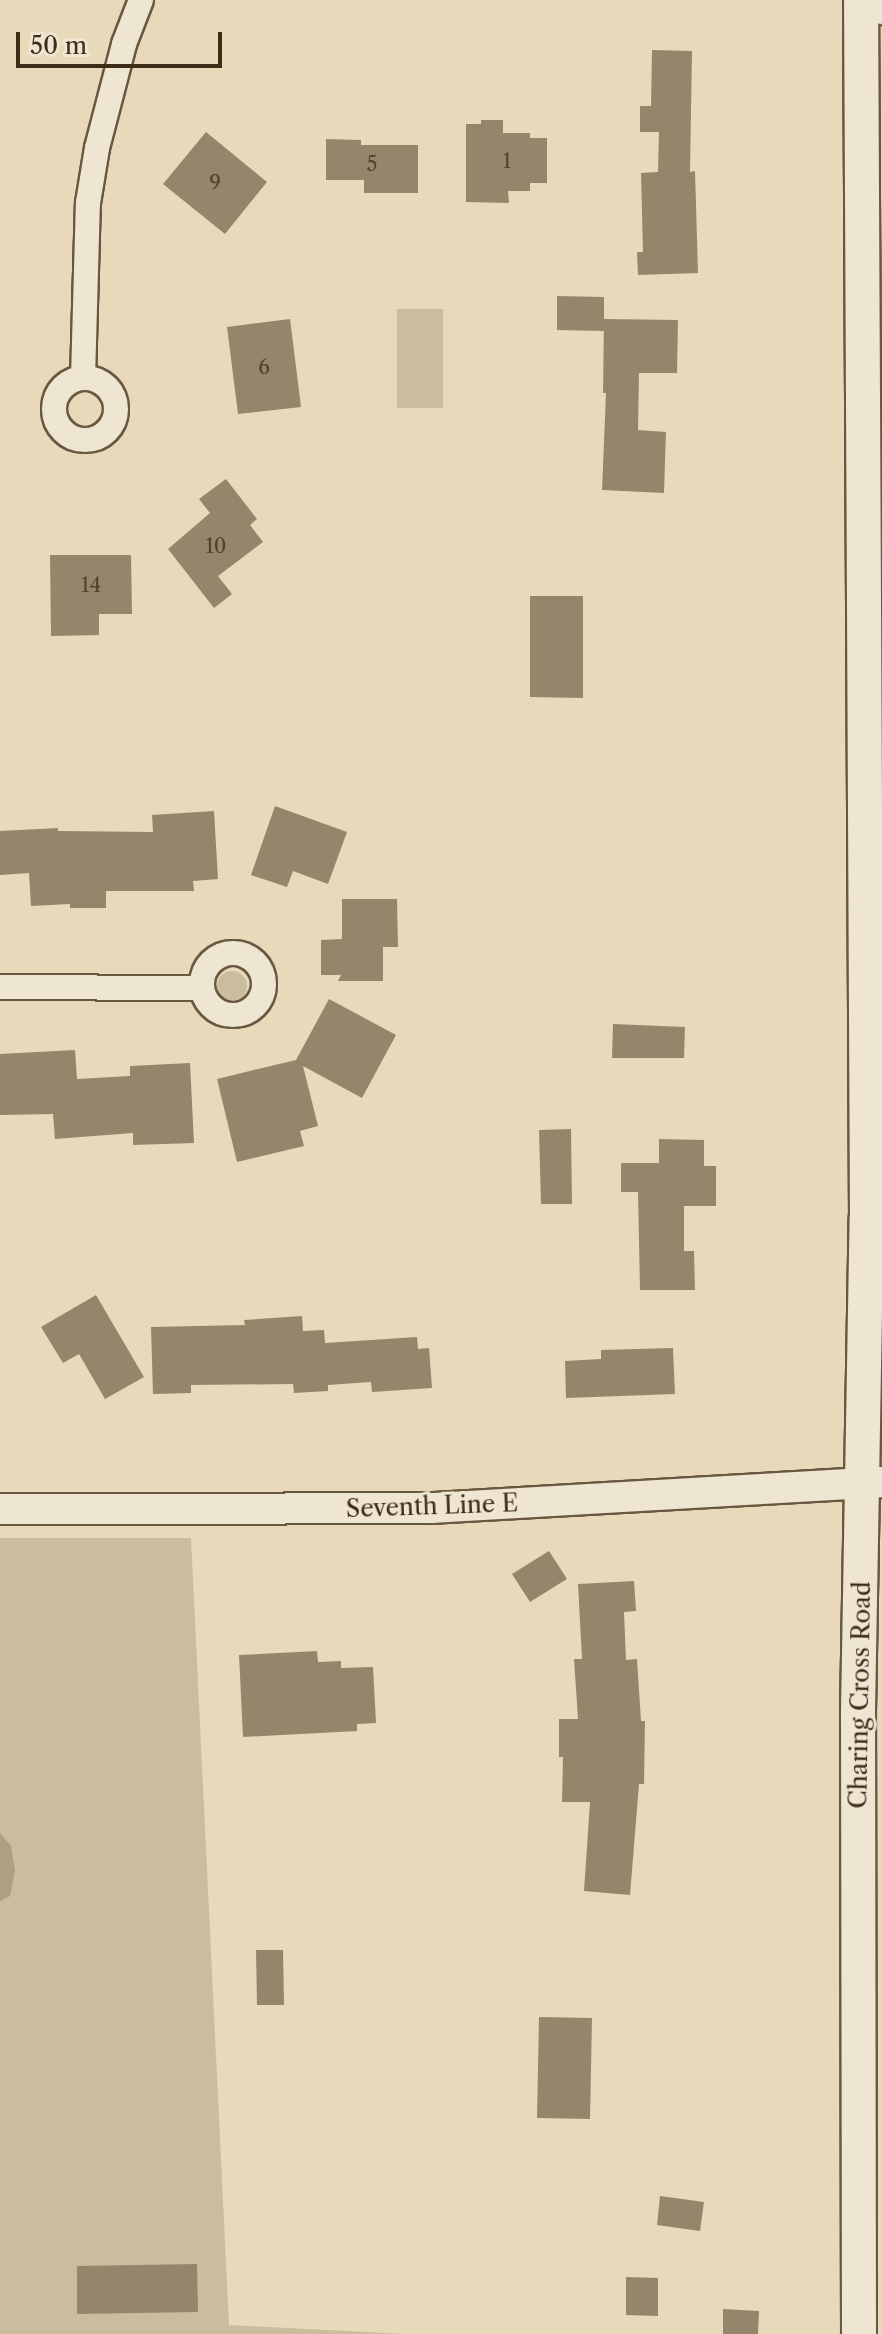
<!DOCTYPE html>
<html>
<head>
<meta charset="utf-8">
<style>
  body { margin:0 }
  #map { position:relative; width:882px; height:2334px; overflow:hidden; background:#e7d9ba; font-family:"Libre Caslon Text",serif }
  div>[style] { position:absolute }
  .green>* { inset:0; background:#cabc9e }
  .round { border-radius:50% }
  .water>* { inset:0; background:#ad9f82 }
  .building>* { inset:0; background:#95866b }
  .roads { filter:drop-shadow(2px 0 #68583f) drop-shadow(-2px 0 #68583f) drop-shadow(0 2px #68583f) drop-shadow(0 -2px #68583f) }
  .minor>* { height:24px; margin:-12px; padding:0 12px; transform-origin:12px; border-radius:12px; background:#efe6d2 }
  .minor>.ring { margin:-12px; padding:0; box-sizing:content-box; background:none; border:24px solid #efe6d2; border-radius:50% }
  .tertiary>* { height:30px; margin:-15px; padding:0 15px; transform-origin:15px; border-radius:15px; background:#efe6d2 }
  .secondary>* { height:34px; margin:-17px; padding:0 17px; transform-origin:17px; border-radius:17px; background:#efe6d2 }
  span { translate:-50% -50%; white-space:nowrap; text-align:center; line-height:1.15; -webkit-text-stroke:6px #efe6d2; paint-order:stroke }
  .number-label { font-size:20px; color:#53432b }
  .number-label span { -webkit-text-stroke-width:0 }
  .street-label { font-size:24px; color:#3d2d16 }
  .scale { position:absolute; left:16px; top:32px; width:206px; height:36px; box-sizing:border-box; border:4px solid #3d2d16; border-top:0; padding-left:10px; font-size:24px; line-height:28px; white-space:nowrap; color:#3d2d16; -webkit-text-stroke:6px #efe6d2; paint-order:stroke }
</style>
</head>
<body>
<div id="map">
  <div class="green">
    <div style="clip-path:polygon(397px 309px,443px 309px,443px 408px,397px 408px)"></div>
    <div class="round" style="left:217px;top:971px;width:30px;height:30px"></div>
    <div style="clip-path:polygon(0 1538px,191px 1538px,229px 2325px,404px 2334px,0 2334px)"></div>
  </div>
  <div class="water">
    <div style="clip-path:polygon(0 1833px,11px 1846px,15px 1871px,10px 1896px,0 1901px)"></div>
  </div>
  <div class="building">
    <div style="clip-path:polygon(652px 50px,692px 51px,690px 172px,695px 171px,698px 273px,638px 275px,637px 252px,643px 252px,641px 173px,658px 172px,659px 132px,640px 132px,640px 106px,651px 106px)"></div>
    <div style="clip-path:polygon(481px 120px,503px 120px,503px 133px,530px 133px,530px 138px,547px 138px,547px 183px,530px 183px,530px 191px,508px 191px,509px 203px,466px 202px,466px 124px,481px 124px)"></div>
    <div style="clip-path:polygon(206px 132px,267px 182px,225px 234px,163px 184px)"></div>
    <div style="clip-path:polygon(326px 139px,361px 140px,361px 145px,418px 145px,418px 193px,364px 193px,364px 180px,326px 180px)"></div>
    <div style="clip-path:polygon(557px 296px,604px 297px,604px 331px,557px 330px)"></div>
    <div style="clip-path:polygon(290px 319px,301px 407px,238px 414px,227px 327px)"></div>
    <div style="clip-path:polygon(604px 319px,678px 320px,677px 373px,639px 373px,638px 430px,666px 432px,664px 493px,602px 490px,606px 393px,603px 393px)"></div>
    <div style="clip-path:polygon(226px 479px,257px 519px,250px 525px,263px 542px,218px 576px,232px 594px,214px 608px,168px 549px,210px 513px,199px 499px)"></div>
    <div style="clip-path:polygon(50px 555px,131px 555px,132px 614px,99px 614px,99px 635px,51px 636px)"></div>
    <div style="clip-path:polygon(530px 596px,583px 596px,583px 698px,530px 697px)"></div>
    <div style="clip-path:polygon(275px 806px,347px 832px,328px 884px,293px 871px,287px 887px,251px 875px)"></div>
    <div style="clip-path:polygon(214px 811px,218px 879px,193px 881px,194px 891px,106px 891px,106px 908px,70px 908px,70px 904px,31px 906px,29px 873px,0 875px,0 831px,58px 828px,58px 831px,153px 832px,152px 815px)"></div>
    <div style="clip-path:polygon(342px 899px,397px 899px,398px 947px,383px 947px,383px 981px,338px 981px,341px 975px,321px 975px,321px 940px,342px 939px)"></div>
    <div style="clip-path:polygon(329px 999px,396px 1035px,362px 1098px,303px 1066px,318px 1126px,300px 1131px,304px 1146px,237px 1162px,217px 1079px,296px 1060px)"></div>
    <div style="clip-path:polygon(613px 1024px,685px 1027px,684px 1058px,612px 1058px)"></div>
    <div style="clip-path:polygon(75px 1050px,77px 1079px,130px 1076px,130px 1066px,190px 1063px,194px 1143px,133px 1145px,133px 1133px,55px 1139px,53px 1114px,0 1115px,0 1054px)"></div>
    <div style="clip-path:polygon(571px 1129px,572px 1204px,541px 1204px,539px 1130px)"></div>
    <div style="clip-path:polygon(659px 1139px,704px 1140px,704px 1166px,716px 1166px,716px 1206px,684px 1206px,684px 1251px,694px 1251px,695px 1290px,640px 1290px,638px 1192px,621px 1192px,621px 1163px,659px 1163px)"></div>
    <div style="clip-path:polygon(96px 1295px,144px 1377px,105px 1399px,79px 1354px,63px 1363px,41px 1327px)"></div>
    <div style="clip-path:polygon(302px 1316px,303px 1331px,324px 1330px,325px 1343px,417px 1337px,418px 1349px,429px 1348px,432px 1388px,372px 1392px,371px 1382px,328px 1385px,328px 1391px,294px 1393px,293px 1384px,191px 1385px,191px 1393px,153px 1394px,151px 1327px,245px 1325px,244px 1320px)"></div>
    <div style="clip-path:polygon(673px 1348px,675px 1394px,566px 1398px,565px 1361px,601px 1359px,601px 1350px)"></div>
    <div style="clip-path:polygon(549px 1551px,567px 1579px,530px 1602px,512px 1574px)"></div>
    <div style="clip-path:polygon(634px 1581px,636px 1611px,624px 1612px,626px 1660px,637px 1659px,641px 1721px,645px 1721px,644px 1784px,639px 1784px,630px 1895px,584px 1891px,590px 1802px,562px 1802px,563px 1757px,559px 1757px,559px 1719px,578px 1719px,574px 1659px,582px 1659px,578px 1584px)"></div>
    <div style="clip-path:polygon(317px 1651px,318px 1662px,341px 1661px,341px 1668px,373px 1667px,376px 1723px,357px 1724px,357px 1731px,243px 1737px,239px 1655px)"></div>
    <div style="clip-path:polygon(256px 1950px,283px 1950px,284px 2005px,257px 2005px)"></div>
    <div style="clip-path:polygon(539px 2017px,592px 2018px,590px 2119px,537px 2118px)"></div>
    <div style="clip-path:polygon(660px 2196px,704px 2202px,700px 2231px,657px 2225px)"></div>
    <div style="clip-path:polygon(197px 2264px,198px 2312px,77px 2314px,77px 2266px)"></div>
    <div style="clip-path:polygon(626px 2277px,658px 2278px,658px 2316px,626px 2315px)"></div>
    <div style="clip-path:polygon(723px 2309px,759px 2311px,758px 2334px,723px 2334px)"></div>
  </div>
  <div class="roads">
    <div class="minor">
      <div style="left:861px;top:0;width:24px;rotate:30deg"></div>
      <div class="ring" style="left:54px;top:378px;width:38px;height:38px"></div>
      <div style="left:83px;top:378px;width:175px;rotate:-88.4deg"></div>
      <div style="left:88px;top:203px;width:56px;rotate:-80.7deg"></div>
      <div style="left:97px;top:148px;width:107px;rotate:-75.4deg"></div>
      <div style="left:124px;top:44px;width:47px;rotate:-68.9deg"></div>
      <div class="ring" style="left:202px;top:953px;width:38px;height:38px"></div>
      <div style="left:0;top:987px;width:202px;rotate:0.3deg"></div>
    </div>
    <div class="tertiary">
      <div style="left:0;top:1509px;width:432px;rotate:-0.1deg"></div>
      <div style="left:432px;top:1508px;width:451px;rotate:-3.3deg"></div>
    </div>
    <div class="secondary">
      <div style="left:859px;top:2334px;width:622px;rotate:-90.09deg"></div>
      <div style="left:858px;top:1712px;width:495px;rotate:-89deg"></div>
      <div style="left:867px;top:1217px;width:1217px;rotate:-90.28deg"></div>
    </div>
  </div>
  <div class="number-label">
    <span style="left:507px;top:161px">1</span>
    <span style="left:372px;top:164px">5</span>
    <span style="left:215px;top:183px">9</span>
    <span style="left:264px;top:367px">6</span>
    <span style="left:216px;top:546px">10</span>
    <span style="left:91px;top:585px">14</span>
  </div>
  <div class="street-label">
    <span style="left:432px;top:1506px;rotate:-2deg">Seventh Line E</span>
    <span style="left:860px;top:1695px;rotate:-89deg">Charing Cross Road</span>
  </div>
  <div class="scale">50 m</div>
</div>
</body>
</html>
